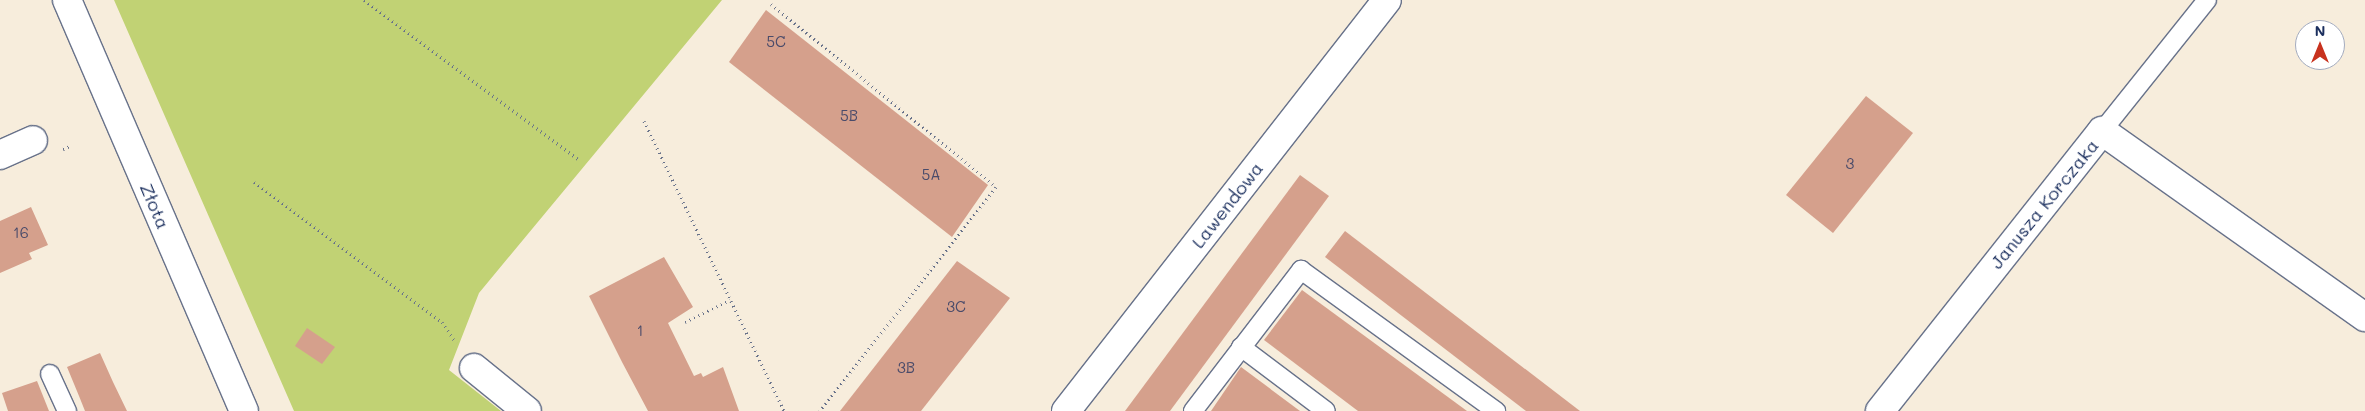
<!DOCTYPE html>
<html>
<head>
<meta charset="utf-8">
<style>
  body { margin:0 }
  #map { position:relative; width:2365px; height:411px; overflow:hidden; background:#f7eddc; font-family:Mali,sans-serif }
  div>[style] { position:absolute }
  .green>* { inset:0; background:#c1d274 }
  .building>* { inset:0; background:#d5a08c }
  .path>* { height:3px; margin-top:-1.5px; transform-origin:0; background:repeating-linear-gradient(90deg,#68728a 0 1px,transparent 0 5px) }
  .roads { filter:drop-shadow(1px 0 #68728a) drop-shadow(-1px 0 #68728a) drop-shadow(0 1px #68728a) drop-shadow(0 -1px #68728a) }
  .lane>* { height:18px; margin:-9px; padding:0 9px; transform-origin:9px; border-radius:9px; background:#fff }
  .street>* { height:28px; margin:-14px; padding:0 14px; transform-origin:14px; border-radius:14px; background:#fff }
  .secondary>* { height:28px; margin:-14px; padding:0 14px; transform-origin:14px; border-radius:14px; background:#fff }
  span { translate:-50% -50%; white-space:nowrap; text-align:center; line-height:1.15; -webkit-text-stroke:4.5px #fff; paint-order:stroke }
  .number-label { font-size:15px; color:#4a4b6a }
  .number-label span { -webkit-text-stroke-width:0 }
  .street-label { font-size:18px; color:#1b2f5e }
  .north { position:absolute; left:2295px; top:20px; width:50px; height:50px; box-sizing:border-box; background:#fff; border:1px solid #a4acbf; border-radius:50%; rotate:0deg; font-size:14px; font-weight:700; line-height:20px; text-align:center; color:#1b2f5e }
  .north::after { content:''; display:block; margin:auto; width:18px; height:22px; background:#c8321e; clip-path:polygon(50% 0,100% 100%,50% 72%,0 100%) }
</style>
</head>
<body>
<div id="map">
  <div class="green">
    <div style="clip-path:polygon(114px 0,722px 0,479px 293px,449px 370px,501px 411px,294px 411px)"></div>
  </div>
  <div class="building">
    <div style="clip-path:polygon(766px 10px,988px 185px,952px 237px,729px 62px)"></div>
    <div style="clip-path:polygon(1866px 96px,1913px 133px,1833px 233px,1786px 195px)"></div>
    <div style="clip-path:polygon(1300px 175px,1329px 196px,1170px 411px,1125px 411px)"></div>
    <div style="clip-path:polygon(31px 207px,48px 245px,29px 253px,32px 259px,0 273px,0 221px)"></div>
    <div style="clip-path:polygon(1345px 231px,1580px 411px,1526px 411px,1325px 257px)"></div>
    <div style="clip-path:polygon(664px 257px,693px 307px,668px 323px,694px 376px,701px 373px,703px 377px,723px 367px,739px 411px,648px 411px,622px 362px,589px 296px)"></div>
    <div style="clip-path:polygon(957px 261px,1010px 298px,921px 411px,840px 411px)"></div>
    <div style="clip-path:polygon(1302px 290px,1467px 411px,1358px 411px,1264px 340px)"></div>
    <div style="clip-path:polygon(307px 328px,335px 347px,322px 364px,295px 346px)"></div>
    <div style="clip-path:polygon(100px 353px,113px 382px,127px 411px,85px 411px,79px 396px,67px 367px)"></div>
    <div style="clip-path:polygon(1241px 367px,1300px 411px,1211px 411px)"></div>
    <div style="clip-path:polygon(37px 381px,49px 411px,8px 411px,2px 393px)"></div>
  </div>
  <div class="path">
    <div style="left:364px;top:0;width:267px;rotate:36.6deg"></div>
    <div style="left:771px;top:4px;width:290px;rotate:39.1deg"></div>
    <div style="left:996px;top:187px;width:285px;rotate:128.2deg"></div>
    <div style="left:644px;top:121px;width:322px;rotate:64.2deg"></div>
    <div style="left:63px;top:149px;width:8px;rotate:-23deg"></div>
    <div style="left:254px;top:182px;width:234px;rotate:36.7deg"></div>
    <div style="left:442px;top:322px;width:25px;rotate:56deg"></div>
    <div style="left:685px;top:322px;width:50px;rotate:-26.1deg"></div>
  </div>
  <div class="roads">
    <div class="lane">
      <div style="left:2102px;top:131px;width:168px;rotate:-51.3deg"></div>
      <div style="left:1241px;top:347px;width:106px;rotate:37deg"></div>
      <div style="left:50px;top:374px;width:41px;rotate:65.3deg"></div>
      <div style="left:1193px;top:411px;width:178px;rotate:-52.5deg"></div>
      <div style="left:1301px;top:270px;width:241px;rotate:35.9deg"></div>
    </div>
    <div class="street">
      <div style="left:0;top:155px;width:36px;rotate:-24deg"></div>
      <div style="left:474px;top:368px;width:68px;rotate:39.1deg"></div>
      <div style="left:1066px;top:411px;width:521px;rotate:-52.01deg"></div>
    </div>
    <div class="secondary">
      <div style="left:67px;top:0;width:447px;rotate:66.7deg"></div>
      <div style="left:1880px;top:411px;width:357px;rotate:-51.6deg"></div>
      <div style="left:2102px;top:131px;width:322px;rotate:35.3deg"></div>
    </div>
  </div>
  <div class="number-label">
    <span style="left:776px;top:42px">5C</span>
    <span style="left:849px;top:116px">5B</span>
    <span style="left:1850px;top:164px">3</span>
    <span style="left:931px;top:175px">5A</span>
    <span style="left:21px;top:233px">16</span>
    <span style="left:956px;top:307px">3C</span>
    <span style="left:640px;top:331px">1</span>
    <span style="left:906px;top:368px">3B</span>
  </div>
  <div class="street-label">
    <span style="left:2044px;top:204px;rotate:-51deg">Janusza Korczaka</span>
    <span style="left:1227px;top:205px;rotate:-52deg">Lawendowa</span>
    <span style="left:155px;top:206px;rotate:67deg">Złota</span>
  </div>
  <div class="north">N</div>
</div>
</body>
</html>
